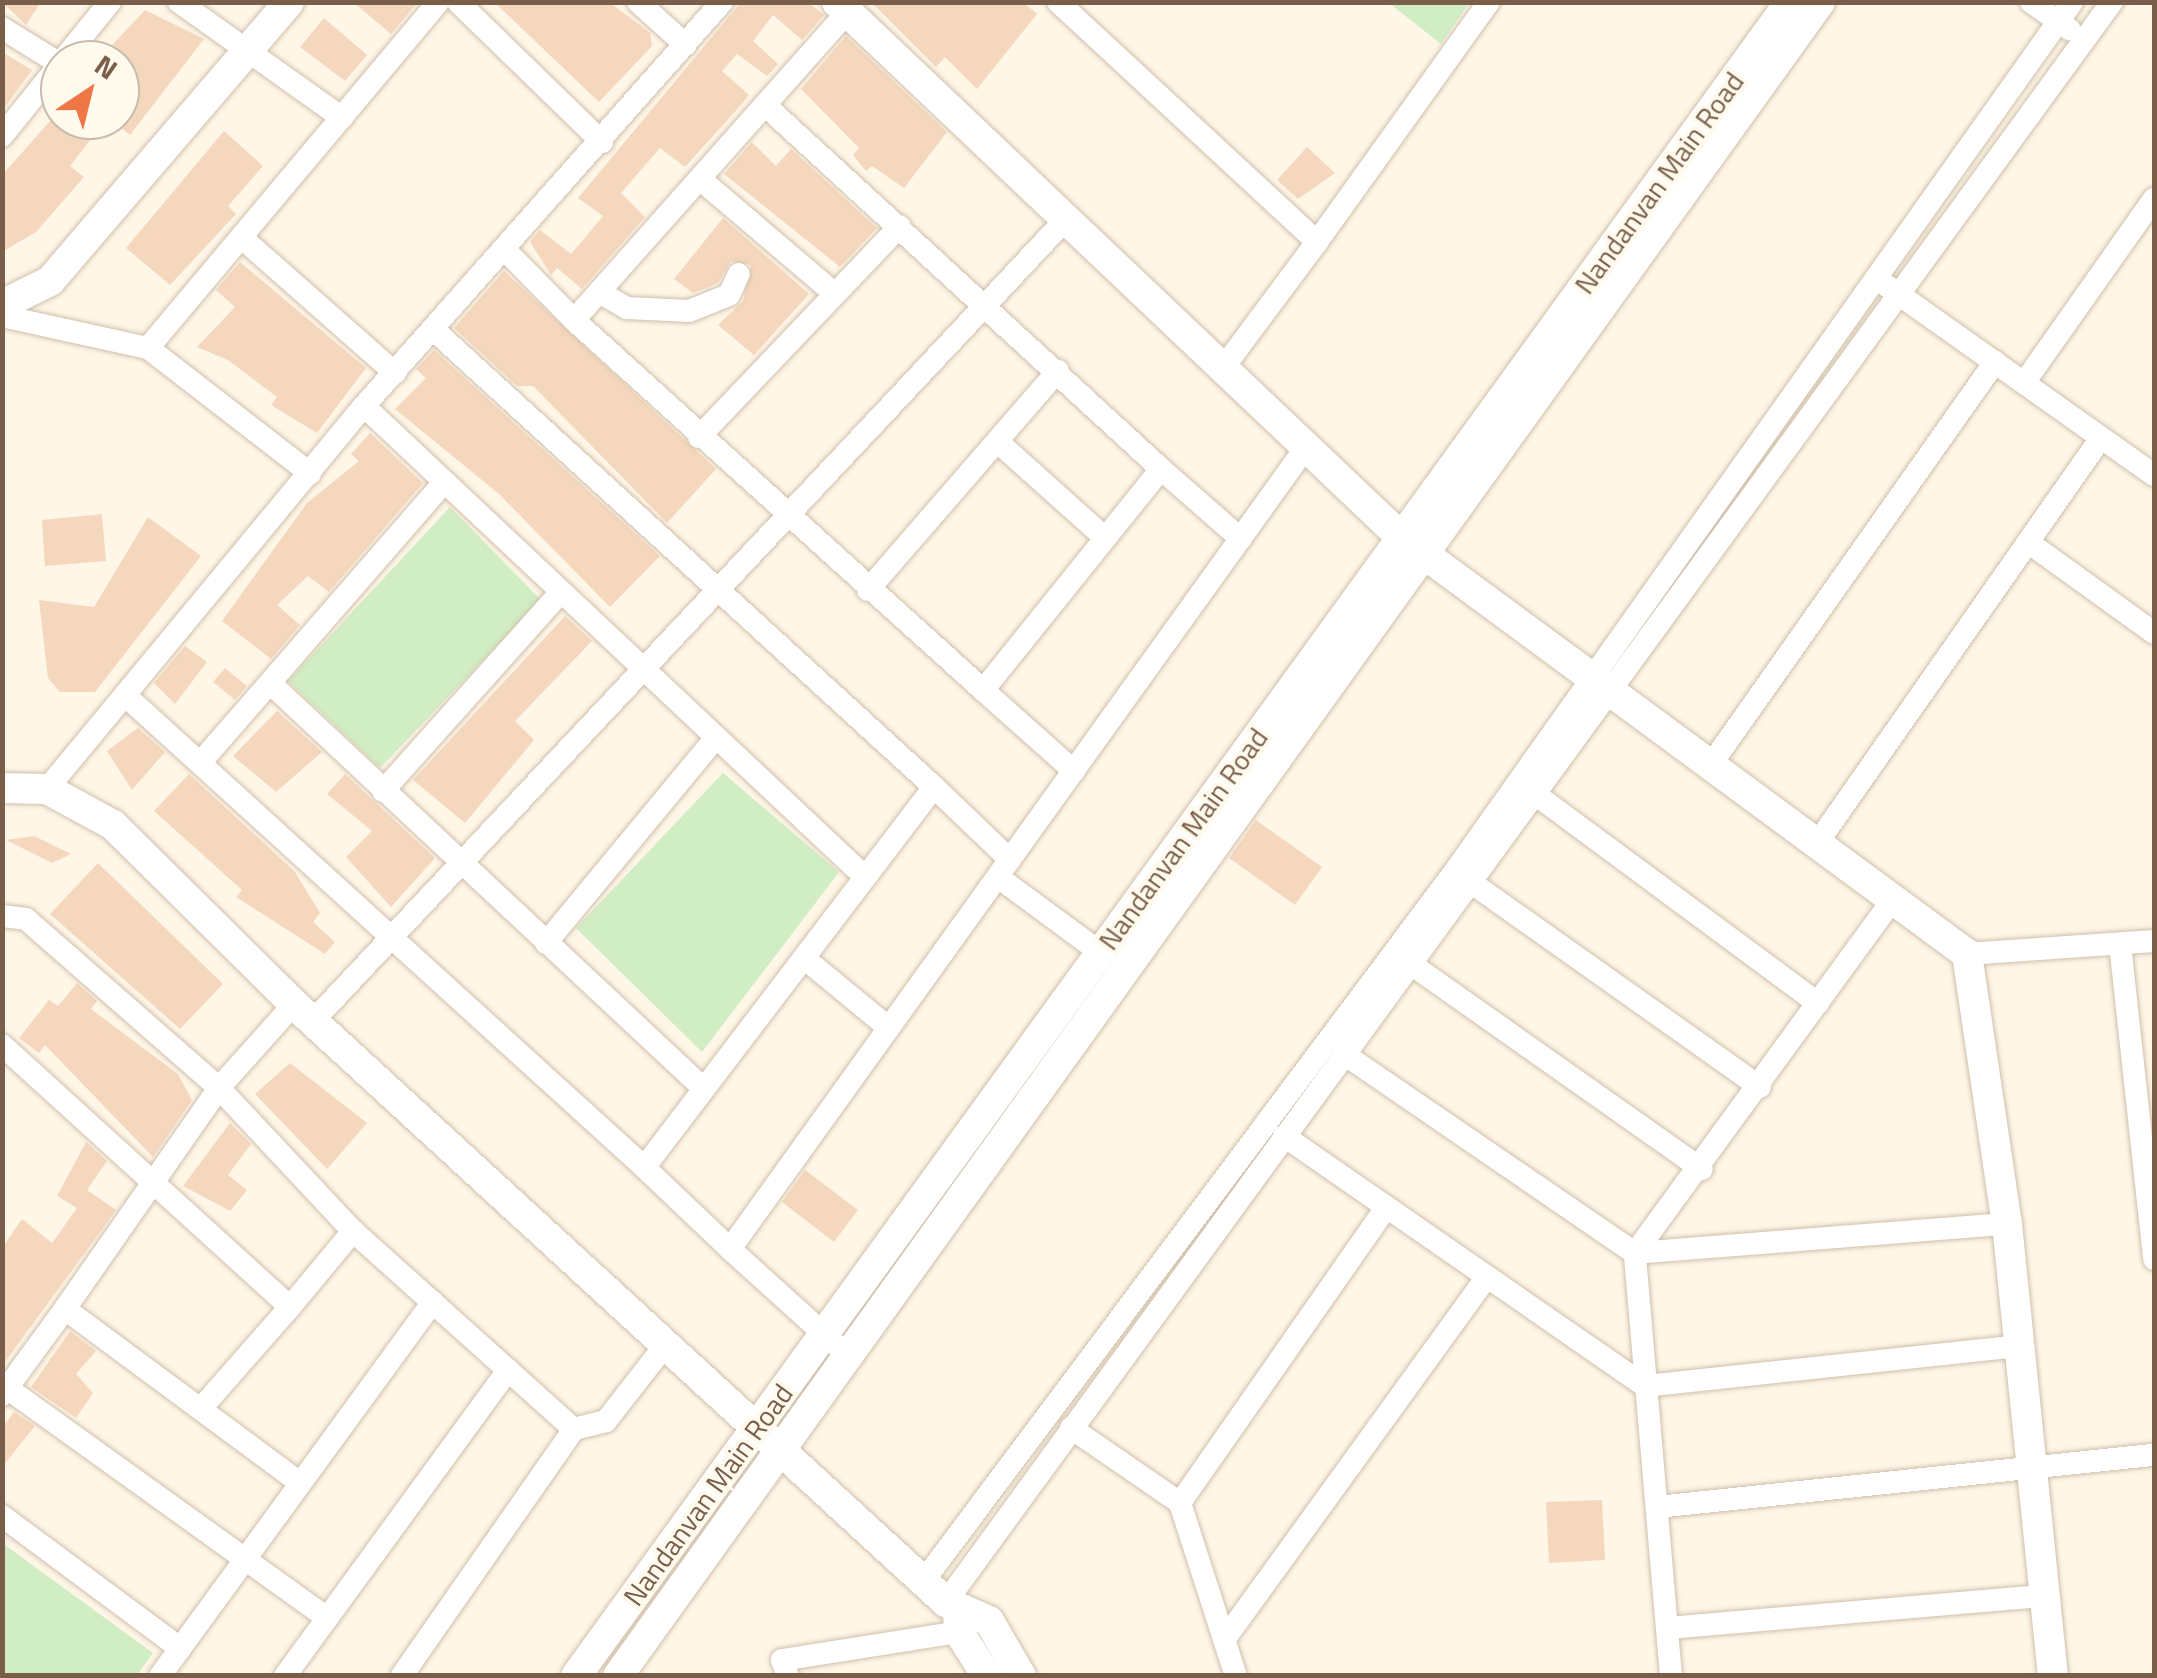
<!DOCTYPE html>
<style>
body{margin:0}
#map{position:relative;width:2157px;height:1678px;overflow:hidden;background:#fef6e7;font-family:"Titillium Web",sans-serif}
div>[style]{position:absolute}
.green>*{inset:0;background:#d1edc4}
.building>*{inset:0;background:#f5d7bd}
.roads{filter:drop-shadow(0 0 2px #d0bfab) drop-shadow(0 0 2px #d0bfab)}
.street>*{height:22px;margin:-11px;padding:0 11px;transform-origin:11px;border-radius:11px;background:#fff}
.secondary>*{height:30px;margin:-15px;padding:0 15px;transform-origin:15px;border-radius:15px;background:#fff}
span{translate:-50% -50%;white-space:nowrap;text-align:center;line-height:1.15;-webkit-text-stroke:8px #fffaee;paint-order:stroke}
.street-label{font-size:28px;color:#795e49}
.frame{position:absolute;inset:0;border:5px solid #795e49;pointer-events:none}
.north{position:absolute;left:40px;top:40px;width:100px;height:100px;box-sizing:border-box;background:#fffaee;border:2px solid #c9bcac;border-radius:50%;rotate:35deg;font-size:28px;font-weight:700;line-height:40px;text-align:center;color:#795e49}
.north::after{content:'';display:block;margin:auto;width:35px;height:45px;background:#ee7745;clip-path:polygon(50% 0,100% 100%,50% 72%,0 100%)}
</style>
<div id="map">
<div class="green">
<div style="clip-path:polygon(1389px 3px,1389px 2px,1469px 3px,1441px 44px)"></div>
<div style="clip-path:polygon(450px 507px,541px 600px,380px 768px,288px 681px)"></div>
<div style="clip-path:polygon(723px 773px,839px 872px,702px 1052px,576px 928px)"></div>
<div style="clip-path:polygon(2px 1543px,153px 1653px,137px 1675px,3px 1675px)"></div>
</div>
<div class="building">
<div style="clip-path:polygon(2px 2px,41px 2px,26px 25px)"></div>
<div style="clip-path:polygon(353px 2px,418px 2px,391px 34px)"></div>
<div style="clip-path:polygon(494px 2px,609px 2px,650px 33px,652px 46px,599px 102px)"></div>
<div style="clip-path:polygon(741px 2px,808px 2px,824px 15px,802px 40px,773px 15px,753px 41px,778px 64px,767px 76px,737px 54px,722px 71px,749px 95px,740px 106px,685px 167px,660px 148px,621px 193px,645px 217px,582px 289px,557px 268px,551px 275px,530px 242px,540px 230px,571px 254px,603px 216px,578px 198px)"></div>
<div style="clip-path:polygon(871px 2px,1023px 2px,1037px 14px,977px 89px,945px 57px,936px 67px)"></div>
<div style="clip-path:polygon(145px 10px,204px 39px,130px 135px,120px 127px,120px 60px,98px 60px)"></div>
<div style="clip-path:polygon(324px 18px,367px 55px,345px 81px,300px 47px)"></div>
<div style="clip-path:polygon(846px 36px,947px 132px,904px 188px,872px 166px,866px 171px,853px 155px,859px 148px,801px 89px)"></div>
<div style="clip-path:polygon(2px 52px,32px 70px,2px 111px)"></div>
<div style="clip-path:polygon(51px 120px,106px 120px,70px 166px,84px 177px,36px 232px,2px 252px,2px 175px)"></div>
<div style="clip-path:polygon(224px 131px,263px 166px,228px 206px,236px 214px,170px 285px,126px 248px)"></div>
<div style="clip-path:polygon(752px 142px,776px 166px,791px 149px,877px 228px,840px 267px,724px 174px)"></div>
<div style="clip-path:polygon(1307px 147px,1335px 173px,1298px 199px,1277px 180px)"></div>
<div style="clip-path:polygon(723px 218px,809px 294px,754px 355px,718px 325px,743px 301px,751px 265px,731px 261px,718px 283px,693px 293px,674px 279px)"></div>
<div style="clip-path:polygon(240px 262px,366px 368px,317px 433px,271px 405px,277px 397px,228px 360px,197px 347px,235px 307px,216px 290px)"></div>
<div style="clip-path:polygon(504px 271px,716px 469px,667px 523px,533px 386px,517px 386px,454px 328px)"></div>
<div style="clip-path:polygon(434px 350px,660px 556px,610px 607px,499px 494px,395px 409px,426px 378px,416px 369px)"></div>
<div style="clip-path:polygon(370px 433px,423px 483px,329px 592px,308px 576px,277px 605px,300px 625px,271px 659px,222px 621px,307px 503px,359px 461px,351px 454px)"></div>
<div style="clip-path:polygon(102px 514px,106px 561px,45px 566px,42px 520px)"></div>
<div style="clip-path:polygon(148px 517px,201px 556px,95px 692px,60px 692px,48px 678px,39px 600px,94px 607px)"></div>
<div style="clip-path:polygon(565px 616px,592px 641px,515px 721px,534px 740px,465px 823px,413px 780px)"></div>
<div style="clip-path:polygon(185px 646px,207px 662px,175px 704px,154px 683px)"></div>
<div style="clip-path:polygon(225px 668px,247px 686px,235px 700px,213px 682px)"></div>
<div style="clip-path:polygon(277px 711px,322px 752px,276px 792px,233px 756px)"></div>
<div style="clip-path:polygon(138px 728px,165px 752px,132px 790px,107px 751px)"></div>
<div style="clip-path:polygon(189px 774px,295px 872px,320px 913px,313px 922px,335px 942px,325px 954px,236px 897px,242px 890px,154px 811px)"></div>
<div style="clip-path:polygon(345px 774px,435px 858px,391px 907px,346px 857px,372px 831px,327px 794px)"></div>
<div style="clip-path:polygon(1256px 820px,1322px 867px,1295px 905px,1229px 858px)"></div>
<div style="clip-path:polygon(34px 836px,71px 854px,52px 863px,6px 840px)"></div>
<div style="clip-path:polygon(98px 863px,223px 984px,180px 1029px,50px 914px)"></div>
<div style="clip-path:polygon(77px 983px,97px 1001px,91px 1009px,178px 1074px,192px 1100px,153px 1157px,45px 1045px,39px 1053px,19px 1038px,49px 1000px,58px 1006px)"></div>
<div style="clip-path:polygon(290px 1063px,367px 1123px,327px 1169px,255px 1094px)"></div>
<div style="clip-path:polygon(230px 1123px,251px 1144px,228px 1175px,247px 1190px,230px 1211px,183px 1186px)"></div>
<div style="clip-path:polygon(86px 1142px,107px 1161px,87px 1190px,116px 1210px,2px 1366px,2px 1248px,22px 1219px,52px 1243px,77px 1208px,57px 1196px)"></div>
<div style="clip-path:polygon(805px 1170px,858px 1210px,834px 1242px,782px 1202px)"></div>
<div style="clip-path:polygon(70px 1331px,96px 1351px,76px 1374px,93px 1393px,76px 1418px,31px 1387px)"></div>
<div style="clip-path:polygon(14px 1412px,35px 1426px,2px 1467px,2px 1428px)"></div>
<div style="clip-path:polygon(1602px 1500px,1605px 1560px,1549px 1563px,1546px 1502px)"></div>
</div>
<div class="roads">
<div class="street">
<div style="left:179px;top:2px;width:200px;rotate:35.4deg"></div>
<div style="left:458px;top:2px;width:201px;rotate:44.2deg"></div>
<div style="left:638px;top:2px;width:64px;rotate:41.9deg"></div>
<div style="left:1058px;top:2px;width:353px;rotate:42.8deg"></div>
<div style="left:1317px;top:242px;width:161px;rotate:126.7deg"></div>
<div style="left:2031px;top:2px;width:47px;rotate:35.4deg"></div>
<div style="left:2px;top:28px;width:68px;rotate:31.8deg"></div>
<div style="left:63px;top:60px;width:75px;rotate:-51deg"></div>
<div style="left:766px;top:106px;width:536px;rotate:42.58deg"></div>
<div style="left:1161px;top:469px;width:284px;rotate:128.8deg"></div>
<div style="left:983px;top:690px;width:552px;rotate:-137.87deg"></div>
<div style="left:574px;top:320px;width:412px;rotate:-48.4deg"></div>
<div style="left:2px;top:136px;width:92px;rotate:-51.1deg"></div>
<div style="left:700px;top:179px;width:176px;rotate:40.4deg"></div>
<div style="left:242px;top:238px;width:204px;rotate:41.4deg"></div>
<div style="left:1317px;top:242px;width:295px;rotate:-54.4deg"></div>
<div style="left:506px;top:251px;width:97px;rotate:45.4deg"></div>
<div style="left:1887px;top:286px;width:327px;rotate:35.3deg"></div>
<div style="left:599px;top:292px;width:32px;rotate:30deg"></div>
<div style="left:627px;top:308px;width:62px;rotate:2.8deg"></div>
<div style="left:689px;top:311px;width:43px;rotate:-21.8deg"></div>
<div style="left:729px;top:295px;width:23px;rotate:-65deg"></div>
<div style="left:2px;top:316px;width:149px;rotate:12.4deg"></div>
<div style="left:148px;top:348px;width:205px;rotate:37.7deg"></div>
<div style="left:435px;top:331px;width:676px;rotate:42.42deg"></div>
<div style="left:934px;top:787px;width:478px;rotate:127.3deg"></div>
<div style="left:644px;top:1167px;width:119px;rotate:43.6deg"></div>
<div style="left:730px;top:1249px;width:987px;rotate:-54.31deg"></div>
<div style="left:148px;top:348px;width:451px;rotate:-50deg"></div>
<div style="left:2024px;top:383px;width:225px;rotate:-54.8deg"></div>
<div style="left:364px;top:406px;width:688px;rotate:43.23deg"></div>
<div style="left:699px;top:437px;width:291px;rotate:-46.4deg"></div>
<div style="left:998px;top:442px;width:144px;rotate:41.9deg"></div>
<div style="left:1161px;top:469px;width:106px;rotate:41.2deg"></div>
<div style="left:2028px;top:542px;width:155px;rotate:35.8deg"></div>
<div style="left:868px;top:590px;width:290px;rotate:-49.1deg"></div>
<div style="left:270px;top:683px;width:594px;rotate:43.09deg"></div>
<div style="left:983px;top:690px;width:122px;rotate:41.7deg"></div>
<div style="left:127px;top:697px;width:699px;rotate:42.27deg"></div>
<div style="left:200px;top:763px;width:372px;rotate:-49deg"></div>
<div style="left:1712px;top:763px;width:491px;rotate:-54.8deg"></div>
<div style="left:934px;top:787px;width:105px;rotate:43.8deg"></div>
<div style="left:1527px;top:788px;width:362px;rotate:36.5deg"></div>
<div style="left:47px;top:789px;width:497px;rotate:-50.4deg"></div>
<div style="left:364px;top:406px;width:540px;rotate:-48.45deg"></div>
<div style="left:383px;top:791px;width:267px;rotate:-48.2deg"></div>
<div style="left:1818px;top:842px;width:493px;rotate:-55deg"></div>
<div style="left:1462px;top:876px;width:365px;rotate:35.3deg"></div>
<div style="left:998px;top:877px;width:128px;rotate:36.4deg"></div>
<div style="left:2px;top:916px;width:24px;rotate:7deg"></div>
<div style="left:26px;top:919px;width:257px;rotate:41.2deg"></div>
<div style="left:219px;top:1088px;width:196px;rotate:46.9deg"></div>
<div style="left:353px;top:1231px;width:297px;rotate:41.9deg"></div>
<div style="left:574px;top:1429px;width:301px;rotate:124.9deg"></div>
<div style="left:546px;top:943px;width:265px;rotate:-50.4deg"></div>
<div style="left:2120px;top:944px;width:317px;rotate:83.8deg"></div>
<div style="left:1967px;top:954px;width:187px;rotate:-4deg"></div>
<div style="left:1401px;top:957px;width:368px;rotate:35.2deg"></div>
<div style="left:804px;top:958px;width:110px;rotate:39.5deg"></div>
<div style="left:294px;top:1004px;width:113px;rotate:131.8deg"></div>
<div style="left:219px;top:1088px;width:269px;rotate:124.9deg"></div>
<div style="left:65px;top:1309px;width:292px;rotate:36.5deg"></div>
<div style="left:313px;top:1021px;width:1103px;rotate:-46.8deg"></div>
<div style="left:2px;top:1045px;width:389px;rotate:42.3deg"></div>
<div style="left:290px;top:1307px;width:132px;rotate:131.3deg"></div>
<div style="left:1344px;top:1054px;width:353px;rotate:34.4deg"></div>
<div style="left:1635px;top:1253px;width:441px;rotate:-53.9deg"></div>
<div style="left:1284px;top:1136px;width:439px;rotate:34.7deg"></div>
<div style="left:1645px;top:1386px;width:376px;rotate:-6.1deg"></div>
<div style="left:730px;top:1249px;width:142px;rotate:42.1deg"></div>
<div style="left:290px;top:1307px;width:99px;rotate:-50.3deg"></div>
<div style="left:7px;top:1388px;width:394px;rotate:35.7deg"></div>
<div style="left:2px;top:1395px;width:107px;rotate:-53.8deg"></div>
<div style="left:1071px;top:1428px;width:132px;rotate:34.5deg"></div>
<div style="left:1180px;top:1503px;width:358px;rotate:-55.1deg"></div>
<div style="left:574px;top:1429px;width:33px;rotate:-14deg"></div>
<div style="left:606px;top:1421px;width:98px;rotate:-52.1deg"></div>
<div style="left:1180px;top:1503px;width:182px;rotate:72.1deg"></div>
<div style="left:1657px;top:1507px;width:500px;rotate:-6deg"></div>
<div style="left:2px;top:1516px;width:222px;rotate:36.6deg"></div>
<div style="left:925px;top:1579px;width:884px;rotate:-53.18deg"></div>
<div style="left:1455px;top:871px;width:1066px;rotate:-54.62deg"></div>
<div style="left:946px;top:1602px;width:1980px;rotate:-53.92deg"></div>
<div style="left:1668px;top:1628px;width:378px;rotate:-4.9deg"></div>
<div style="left:1224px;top:1640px;width:447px;rotate:-54.1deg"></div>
<div style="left:160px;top:1676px;width:463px;rotate:-53.9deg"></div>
<div style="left:285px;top:1676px;width:379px;rotate:-53.9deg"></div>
<div style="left:788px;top:1676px;width:17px;rotate:-111deg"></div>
<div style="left:782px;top:1660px;width:179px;rotate:-9deg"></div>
<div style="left:1671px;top:1676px;width:425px;rotate:-94.9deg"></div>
<div style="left:1635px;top:1253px;width:373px;rotate:-4.5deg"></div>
</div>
<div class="secondary">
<div style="left:837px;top:2px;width:777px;rotate:43.49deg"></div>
<div style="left:1401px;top:537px;width:703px;rotate:36.38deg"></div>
<div style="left:1967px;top:954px;width:273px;rotate:81.6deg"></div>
<div style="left:2007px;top:1224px;width:454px;rotate:84.2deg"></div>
<div style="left:2px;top:305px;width:54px;rotate:-26.6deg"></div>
<div style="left:50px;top:281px;width:367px;rotate:-49.4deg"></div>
<div style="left:2px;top:788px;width:45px;rotate:1.3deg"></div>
<div style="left:47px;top:789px;width:75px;rotate:28.6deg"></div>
<div style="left:113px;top:825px;width:255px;rotate:44.7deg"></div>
<div style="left:294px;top:1004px;width:885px;rotate:42.53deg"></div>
<div style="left:946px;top:1602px;width:47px;rotate:23.8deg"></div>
<div style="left:989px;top:1621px;width:64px;rotate:59.8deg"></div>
<div style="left:958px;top:1612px;width:20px;rotate:87deg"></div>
<div style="left:959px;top:1632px;width:52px;rotate:57.5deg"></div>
<div style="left:576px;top:1676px;width:2068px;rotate:-54.05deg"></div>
<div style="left:618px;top:1676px;width:2061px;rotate:-54.32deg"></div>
</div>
</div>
<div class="street-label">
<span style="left:1659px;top:183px;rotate:-54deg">Nandanvan Main Road</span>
<span style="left:1183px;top:839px;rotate:-54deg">Nandanvan Main Road</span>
<span style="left:708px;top:1495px;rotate:-54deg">Nandanvan Main Road</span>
</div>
<div class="frame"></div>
<div class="north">N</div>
</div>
